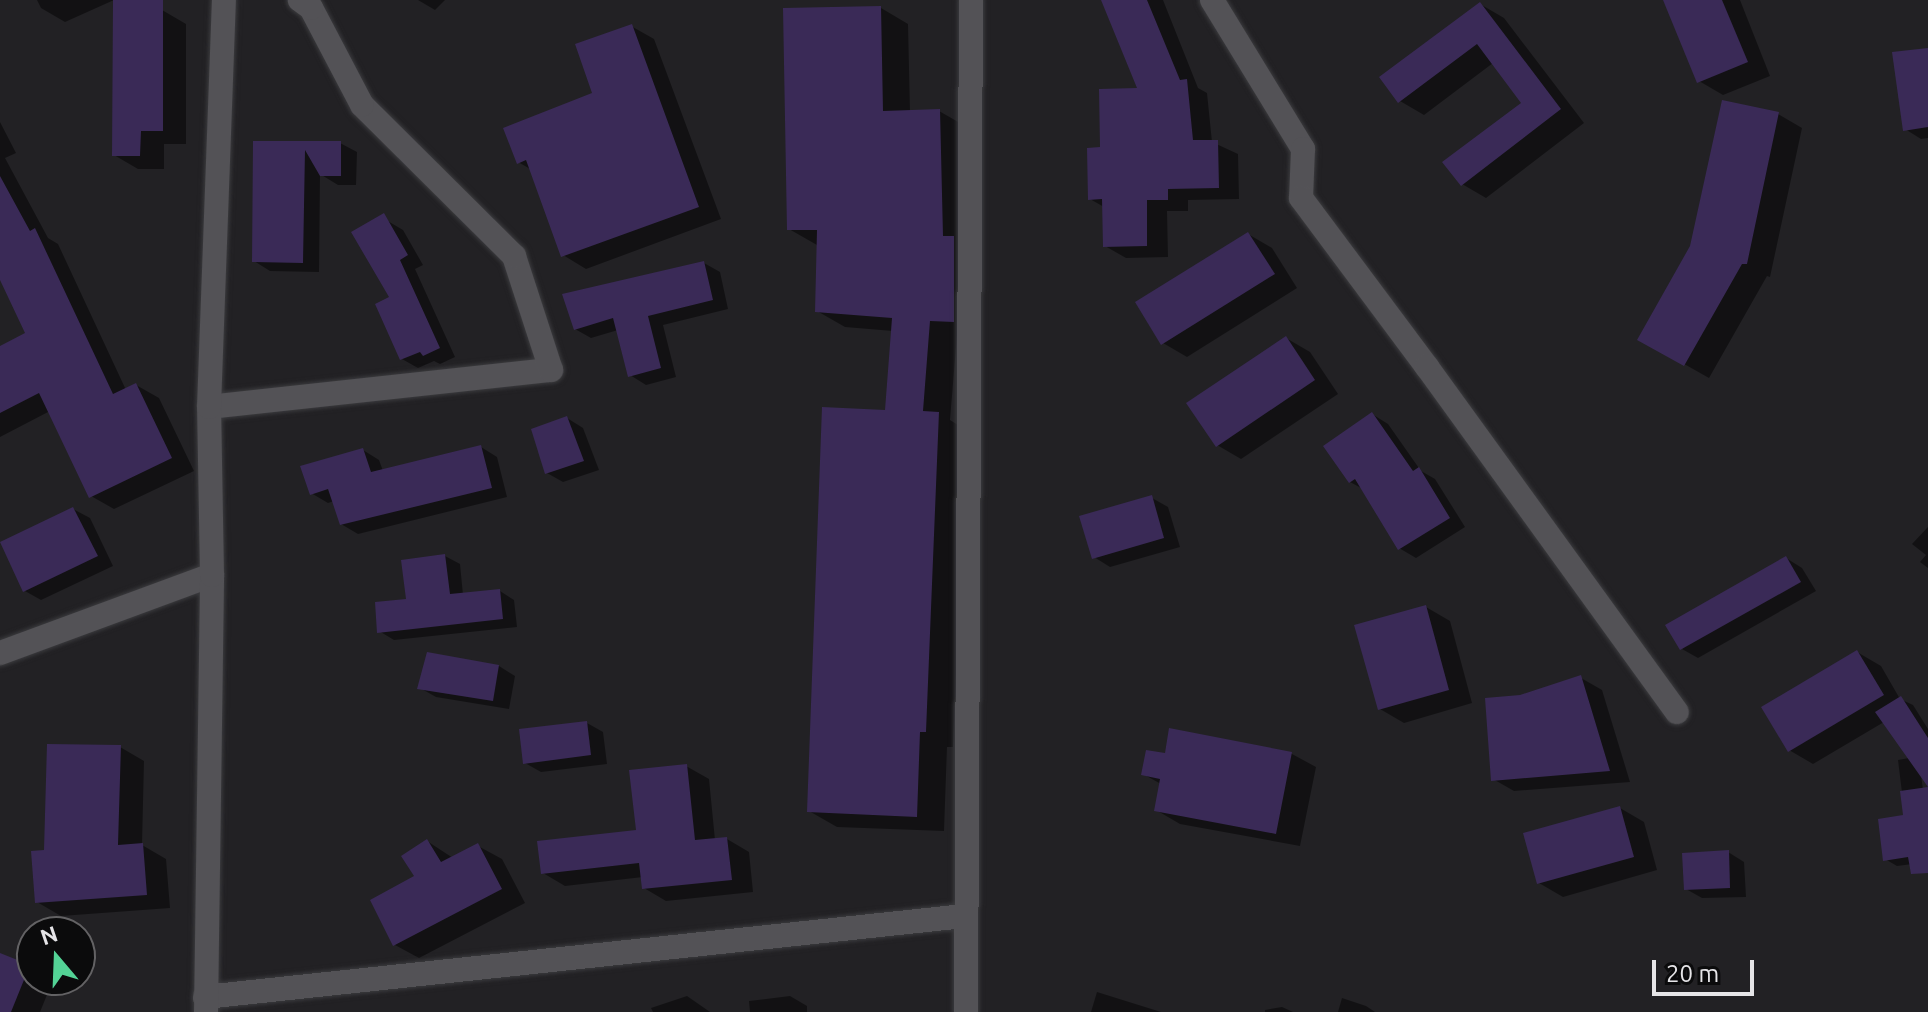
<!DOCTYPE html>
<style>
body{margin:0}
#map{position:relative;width:1928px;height:1012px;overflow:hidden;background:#222124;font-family:Ubuntu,sans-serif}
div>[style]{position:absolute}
.shadow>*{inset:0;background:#0007}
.building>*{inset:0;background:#3a2a57}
.roads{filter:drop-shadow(0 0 2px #3b3b3e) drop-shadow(0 0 2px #3b3b3e)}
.street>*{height:24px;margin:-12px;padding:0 12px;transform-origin:12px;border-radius:12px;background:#535256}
span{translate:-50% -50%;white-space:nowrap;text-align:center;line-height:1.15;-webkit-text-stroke:8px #0b0b0c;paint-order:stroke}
.north{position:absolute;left:16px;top:916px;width:80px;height:80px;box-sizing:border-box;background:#0b0b0c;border:2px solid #636264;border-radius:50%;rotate:341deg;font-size:22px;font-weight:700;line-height:32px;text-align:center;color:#e6e5e8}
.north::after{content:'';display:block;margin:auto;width:28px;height:36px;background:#53d396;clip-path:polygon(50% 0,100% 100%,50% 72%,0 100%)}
.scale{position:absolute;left:1652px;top:960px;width:102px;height:36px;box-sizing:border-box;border:4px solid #e6e5e8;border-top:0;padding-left:10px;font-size:24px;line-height:28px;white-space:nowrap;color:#e6e5e8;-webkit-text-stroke:6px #0b0b0c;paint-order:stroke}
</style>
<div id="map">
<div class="shadow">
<div style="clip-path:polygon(37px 0,114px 0,65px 22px,41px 8px)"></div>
<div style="clip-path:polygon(418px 0,445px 0,435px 10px)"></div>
<div style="clip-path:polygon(1103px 0,1163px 0,1198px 88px,1207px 93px,1212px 142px,1238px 154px,1239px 199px,1188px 200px,1188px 211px,1167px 211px,1168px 257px,1126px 258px,1105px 246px,1104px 207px,1090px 199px,1102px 149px,1140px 90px)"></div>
<div style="clip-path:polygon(1666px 0,1740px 0,1770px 76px,1723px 95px,1699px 81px)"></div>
<div style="clip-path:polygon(1480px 4px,1504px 18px,1584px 123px,1486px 198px,1462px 184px,1524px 104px,1493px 63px,1424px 115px,1400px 101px)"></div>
<div style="clip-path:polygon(881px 8px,908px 24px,910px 112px,939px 111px,967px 127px,981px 254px,981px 337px,957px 335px,950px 420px,966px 430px,953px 747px,947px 747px,944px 831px,837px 827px,809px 811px,886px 412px,893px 331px,845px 327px,817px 311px,817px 245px,789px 229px)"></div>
<div style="clip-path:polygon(162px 10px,186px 24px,186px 144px,164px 144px,164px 169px,138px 169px,114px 155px)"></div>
<div style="clip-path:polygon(631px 26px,654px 39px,721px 219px,586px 269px,563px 255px,532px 170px,518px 162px,595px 94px)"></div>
<div style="clip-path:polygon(1928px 50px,1928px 138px,1921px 139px,1905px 129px)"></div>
<div style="clip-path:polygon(1778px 114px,1802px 128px,1770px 277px,1767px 276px,1709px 378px,1640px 339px)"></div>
<div style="clip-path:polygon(0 122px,16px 153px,5px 158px,48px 238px,58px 244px,126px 390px,136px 385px,159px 398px,194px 471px,114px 509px,91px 496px,50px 411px,0 437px,0 348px,27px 334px,0 275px)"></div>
<div style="clip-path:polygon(255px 143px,340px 143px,357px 152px,356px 185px,338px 185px,320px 174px,319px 272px,270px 271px,254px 261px)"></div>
<div style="clip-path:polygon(386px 220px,403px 230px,423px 265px,415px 269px,455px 357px,440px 364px,434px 361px,418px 368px,402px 359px,392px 298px)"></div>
<div style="clip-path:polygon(1248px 234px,1272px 248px,1297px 288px,1187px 357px,1163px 343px)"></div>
<div style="clip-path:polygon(704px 263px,720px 272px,728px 309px,663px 325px,676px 377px,646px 385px,630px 375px,618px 330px,591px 338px,575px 329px)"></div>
<div style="clip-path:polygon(1286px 338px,1310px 352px,1338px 394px,1241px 459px,1217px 445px)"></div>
<div style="clip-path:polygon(1372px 414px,1388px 424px,1421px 471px,1435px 479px,1465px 527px,1416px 558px,1399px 548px,1363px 489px,1350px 482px)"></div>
<div style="clip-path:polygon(567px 418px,583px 428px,599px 470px,563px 482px,547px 473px)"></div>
<div style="clip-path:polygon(481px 447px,497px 457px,507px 497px,358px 534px,341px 524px,334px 501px,328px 503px,311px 493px,363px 450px,379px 460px,383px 471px)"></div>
<div style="clip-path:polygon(1152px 498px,1168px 507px,1180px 547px,1110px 567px,1094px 557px)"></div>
<div style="clip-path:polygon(73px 509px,90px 518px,113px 566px,41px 600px,25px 591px)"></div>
<div style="clip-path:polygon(1928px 527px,1928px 568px,1920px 562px,1926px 555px,1912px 544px)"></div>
<div style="clip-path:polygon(445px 556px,460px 564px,463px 595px,500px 591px,514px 600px,517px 627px,394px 640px,379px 631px)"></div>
<div style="clip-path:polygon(1786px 558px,1802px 568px,1816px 591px,1698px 658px,1682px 649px)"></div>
<div style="clip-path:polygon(1426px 607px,1450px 621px,1472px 703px,1404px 723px,1380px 709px)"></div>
<div style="clip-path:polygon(1857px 652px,1881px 666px,1900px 699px,1913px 705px,1928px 729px,1928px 784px,1921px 775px,1923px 790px,1928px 789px,1928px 862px,1897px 866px,1885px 859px,1905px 817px,1898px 760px,1909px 758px,1884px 722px,1813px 764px,1789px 750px)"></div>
<div style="clip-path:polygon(499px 666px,515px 676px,509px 709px,436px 697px,420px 688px)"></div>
<div style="clip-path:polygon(1581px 678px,1602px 690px,1630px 782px,1514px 791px,1493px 779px)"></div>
<div style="clip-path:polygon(587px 723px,603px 732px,607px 764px,541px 772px,525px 763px)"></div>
<div style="clip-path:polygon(1171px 731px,1292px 754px,1316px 767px,1300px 846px,1180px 824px,1156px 810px,1161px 784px,1143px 774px,1166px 756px)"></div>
<div style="clip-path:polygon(120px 747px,144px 761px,142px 845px,166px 859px,170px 908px,61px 916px,37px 902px,46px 852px)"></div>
<div style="clip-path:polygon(686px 766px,709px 779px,715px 840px,727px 839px,749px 852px,753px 892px,666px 901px,644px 888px,643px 877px,565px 886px,543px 873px,638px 831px)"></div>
<div style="clip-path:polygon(1620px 808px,1644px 822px,1657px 870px,1563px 897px,1539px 883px)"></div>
<div style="clip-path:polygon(427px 841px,453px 858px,478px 846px,502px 859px,525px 903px,419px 958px,395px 945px)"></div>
<div style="clip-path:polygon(1728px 852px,1744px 862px,1746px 897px,1702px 898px,1686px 889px)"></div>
<div style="clip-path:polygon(0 955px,32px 968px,32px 980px,53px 980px,40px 1012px,0 1012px)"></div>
<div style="clip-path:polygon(1097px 992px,1161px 1012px,1091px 1012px)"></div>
<div style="clip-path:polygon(687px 996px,710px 1012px,653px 1012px,651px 1008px)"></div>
<div style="clip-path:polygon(790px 996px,807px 1006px,807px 1012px,750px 1012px,749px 1001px)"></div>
<div style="clip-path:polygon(1342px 998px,1366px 1006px,1375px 1012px,1338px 1012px)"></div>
<div style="clip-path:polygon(1282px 1007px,1293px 1012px,1265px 1012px,1265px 1010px)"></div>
</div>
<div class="building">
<div style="clip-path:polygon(113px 0,163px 0,163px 131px,141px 131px,140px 156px,112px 156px)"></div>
<div style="clip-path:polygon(1101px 0,1147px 0,1180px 80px,1187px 79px,1193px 140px,1218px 140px,1219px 188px,1168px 189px,1168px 200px,1147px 200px,1147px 246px,1103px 247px,1102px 199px,1088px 200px,1087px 148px,1100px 147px,1099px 89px,1137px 88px)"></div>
<div style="clip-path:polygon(1663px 0,1722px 0,1748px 62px,1697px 83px)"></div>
<div style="clip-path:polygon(1480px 2px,1561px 109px,1461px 186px,1442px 162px,1521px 103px,1477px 44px,1398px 103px,1379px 77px)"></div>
<div style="clip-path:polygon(881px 6px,883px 111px,940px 109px,943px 236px,954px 236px,954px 322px,930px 321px,923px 411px,939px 412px,926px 732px,920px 732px,917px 817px,807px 812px,822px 407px,885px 410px,892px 318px,815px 312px,817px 230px,787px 230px,783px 8px)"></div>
<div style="clip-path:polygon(632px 24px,699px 207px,561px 257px,526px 160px,517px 164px,503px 128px,592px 93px,575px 44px)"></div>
<div style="clip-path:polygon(1928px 48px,1928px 127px,1903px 131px,1892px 52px)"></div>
<div style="clip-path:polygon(1722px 100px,1779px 112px,1747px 264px,1742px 264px,1684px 366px,1637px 340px,1690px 246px)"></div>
<div style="clip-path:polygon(253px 141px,341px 141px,341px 176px,320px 176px,305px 150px,303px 263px,252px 262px)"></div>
<div style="clip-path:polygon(0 176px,30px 231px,35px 228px,113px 394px,136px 383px,172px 458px,89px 498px,39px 393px,0 413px,0 346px,25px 333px,0 280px)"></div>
<div style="clip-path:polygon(384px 213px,408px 255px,400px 260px,440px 348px,423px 356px,420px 352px,400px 360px,375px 304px,389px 297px,351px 232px)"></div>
<div style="clip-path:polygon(1248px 232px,1275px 274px,1161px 345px,1135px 302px)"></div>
<div style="clip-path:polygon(704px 261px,713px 300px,648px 316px,661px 368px,628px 377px,613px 318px,574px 330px,562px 294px)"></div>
<div style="clip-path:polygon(1286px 336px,1315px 380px,1216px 447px,1186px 403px)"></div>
<div style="clip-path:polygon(1372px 412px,1413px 471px,1419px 467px,1450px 518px,1398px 550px,1355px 479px,1349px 483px,1323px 446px)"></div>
<div style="clip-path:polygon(567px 416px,584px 461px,545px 474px,531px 429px)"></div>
<div style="clip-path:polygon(481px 445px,492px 488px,340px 525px,328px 489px,310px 495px,300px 466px,363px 448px,371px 472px)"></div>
<div style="clip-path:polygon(1152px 495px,1164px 538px,1092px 559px,1079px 516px)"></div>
<div style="clip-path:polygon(73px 507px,98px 556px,23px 592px,0 542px)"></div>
<div style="clip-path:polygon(445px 554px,450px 594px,500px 589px,503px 619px,377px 633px,375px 602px,406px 599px,401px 560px)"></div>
<div style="clip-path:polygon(1786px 556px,1801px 582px,1680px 650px,1665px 625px)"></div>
<div style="clip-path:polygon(1426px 605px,1449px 690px,1378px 710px,1354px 625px)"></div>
<div style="clip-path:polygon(1857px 650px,1884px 695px,1788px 752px,1761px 707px)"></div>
<div style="clip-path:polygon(427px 652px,499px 665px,493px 701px,417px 689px)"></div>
<div style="clip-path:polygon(1581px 675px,1610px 771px,1491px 781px,1485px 698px,1520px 695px)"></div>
<div style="clip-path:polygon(1901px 696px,1928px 738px,1928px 873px,1911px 874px,1908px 857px,1883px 861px,1878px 819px,1903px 815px,1900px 791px,1928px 787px,1875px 712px)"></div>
<div style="clip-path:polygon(587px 721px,591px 755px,523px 764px,519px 729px)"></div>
<div style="clip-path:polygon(1169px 728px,1292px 752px,1276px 834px,1154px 811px,1160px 779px,1141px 775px,1146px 750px,1165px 753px)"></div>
<div style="clip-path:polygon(47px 744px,121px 745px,118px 845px,143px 843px,147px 895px,35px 903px,31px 851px,44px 850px)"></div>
<div style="clip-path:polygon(687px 764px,695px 840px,727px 837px,732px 880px,642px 889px,639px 863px,541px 874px,537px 841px,636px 830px,629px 770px)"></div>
<div style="clip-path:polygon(1620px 806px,1634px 857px,1537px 884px,1523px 833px)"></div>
<div style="clip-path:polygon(427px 839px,441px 862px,478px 843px,502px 889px,393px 946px,370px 900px,414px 876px,401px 856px)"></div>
<div style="clip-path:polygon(1729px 850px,1730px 888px,1684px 890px,1682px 853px)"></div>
<div style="clip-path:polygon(0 953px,30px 965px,11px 1012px,0 1012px)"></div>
</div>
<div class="roads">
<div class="street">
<div style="left:1212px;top:0;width:175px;rotate:58.6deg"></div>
<div style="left:1303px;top:149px;width:49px;rotate:92.3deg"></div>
<div style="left:1301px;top:198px;width:211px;rotate:53.3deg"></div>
<div style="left:1427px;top:367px;width:426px;rotate:54.1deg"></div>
<div style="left:209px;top:407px;width:344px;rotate:-6.2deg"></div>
<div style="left:551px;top:370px;width:120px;rotate:-108deg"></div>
<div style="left:514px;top:256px;width:214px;rotate:-135.2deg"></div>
<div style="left:362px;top:105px;width:110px;rotate:-117.7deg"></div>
<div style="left:311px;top:8px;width:14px;rotate:-144deg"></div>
<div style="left:0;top:653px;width:226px;rotate:-20.2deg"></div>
<div style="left:205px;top:997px;width:763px;rotate:-6.09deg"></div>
<div style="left:206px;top:1012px;width:437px;rotate:-89.2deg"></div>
<div style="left:212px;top:575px;width:168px;rotate:-91deg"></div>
<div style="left:209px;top:407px;width:407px;rotate:-87.9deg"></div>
<div style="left:966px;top:1012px;width:1012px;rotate:-89.72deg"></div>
</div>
</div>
<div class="north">N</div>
<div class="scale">20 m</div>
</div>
